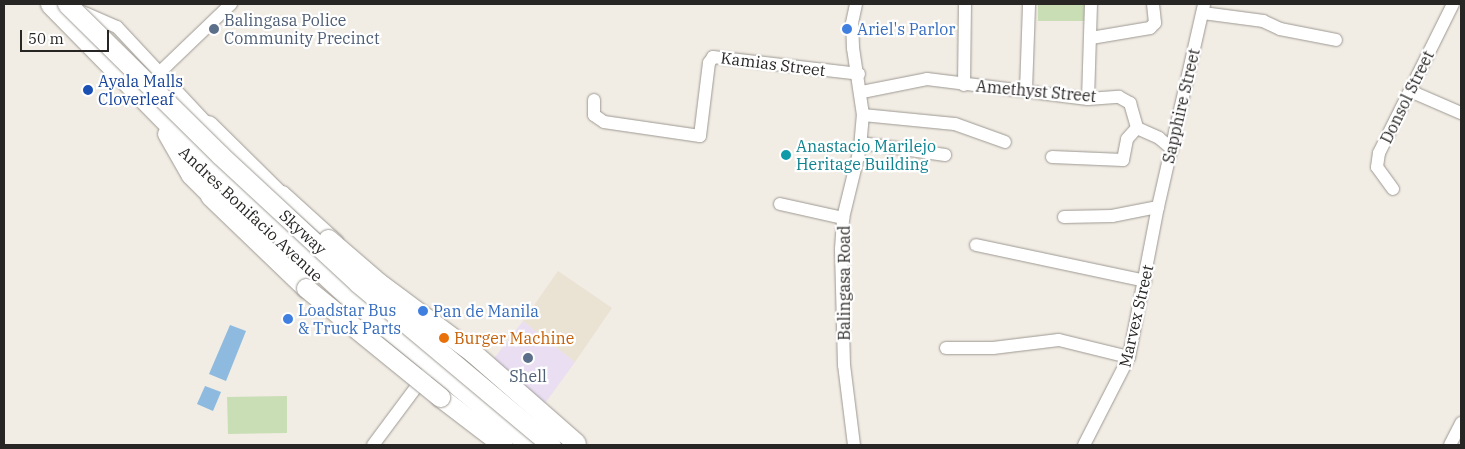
<!DOCTYPE html>
<style>
body{margin:0}
#map{position:relative;width:1465px;height:449px;overflow:hidden;background:#f1ece4;font-family:"IBM Plex Serif",serif}
div>[style]{position:absolute}
.commercial>*{inset:0;background:#e9def2}
.built>*{inset:0;background:#eae2d3}
.green>*{inset:0;background:#cadeb6}
.water>*{inset:0;background:#8dbade}
.roads{filter:drop-shadow(0 0 1px #9d9992) drop-shadow(0 0 1px #9d9992)}
.minor>*{height:12px;margin:-6px;padding:0 6px;transform-origin:6px;border-radius:6px;background:#fff}
.major>*{height:16px;margin:-8px;padding:0 8px;transform-origin:8px;border-radius:8px;background:#fff}
.highway>*{height:19px;margin:-9.5px;padding:0 9.5px;transform-origin:9.5px;border-radius:9.5px;background:#fff}
.bridges{filter:drop-shadow(0 0 1px #9d9992) drop-shadow(0 0 1px #9d9992)}
.highway-bridge>*{height:19px;margin:-9.5px;padding:0 9.5px;transform-origin:9.5px;border-radius:9.5px;background:#fff}
.dots>*{width:14px;height:14px;translate:-50% -50%;box-sizing:border-box;border:2px solid #fff;border-radius:50%}
span{translate:-50% -50%;white-space:nowrap;text-align:center;line-height:1.15;-webkit-text-stroke:4.5px #fff;paint-order:stroke}
.service-label{font-size:16px;color:#4e5e75}
.left{translate:0 -50%;text-align:left}
.shop-label{font-size:16px;color:#366cbe}
.street-label{font-size:16px;color:#282624}
.transit-label{font-size:16px;color:#164399}
.culture-label{font-size:16px;color:#0d838f}
.food-label{font-size:16px;color:#c56008}
.frame{position:absolute;inset:0;border:5px solid #282624;pointer-events:none}
.scale{position:absolute;left:20px;top:30px;width:89px;height:22px;box-sizing:border-box;border:2px solid #282624;border-top:0;padding-left:6px;font-size:15px;line-height:18px;white-space:nowrap;color:#282624;-webkit-text-stroke:4px #fff;paint-order:stroke}
</style>
<div id="map">
<div class="commercial">
<div style="clip-path:polygon(523px 321px,575px 362px,543px 406px,489px 365px)"></div>
</div>
<div class="built">
<div style="clip-path:polygon(558px 271px,612px 308px,575px 362px,523px 321px)"></div>
</div>
<div class="green">
<div style="clip-path:polygon(1038px 4px,1087px 4px,1087px 21px,1038px 21px)"></div>
<div style="clip-path:polygon(287px 396px,287px 433px,228px 434px,227px 397px)"></div>
</div>
<div class="water">
<div style="clip-path:polygon(230px 325px,246px 331px,226px 381px,209px 374px)"></div>
<div style="clip-path:polygon(205px 386px,221px 392px,213px 411px,197px 404px)"></div>
</div>
<div class="roads">
<div class="minor">
<div style="left:80px;top:11px;width:40px;rotate:23.4deg"></div>
<div style="left:117px;top:27px;width:139px;rotate:47deg"></div>
<div style="left:1203px;top:13px;width:61px;rotate:7.6deg"></div>
<div style="left:1263px;top:21px;width:19px;rotate:25deg"></div>
<div style="left:1280px;top:29px;width:57px;rotate:11.1deg"></div>
<div style="left:1091px;top:38px;width:60px;rotate:-9.6deg"></div>
<div style="left:1150px;top:28px;width:7px;rotate:-45deg"></div>
<div style="left:1155px;top:23px;width:19px;rotate:-96deg"></div>
<div style="left:159px;top:73px;width:100px;rotate:-43.8deg"></div>
<div style="left:964px;top:85px;width:81px;rotate:-89.3deg"></div>
<div style="left:1026px;top:91px;width:87px;rotate:-88deg"></div>
<div style="left:1410px;top:91px;width:56px;rotate:23.3deg"></div>
<div style="left:862px;top:92px;width:66px;rotate:-11.3deg"></div>
<div style="left:927px;top:79px;width:162px;rotate:7.1deg"></div>
<div style="left:1088px;top:99px;width:31px;rotate:-4deg"></div>
<div style="left:1119px;top:97px;width:13px;rotate:29deg"></div>
<div style="left:1130px;top:103px;width:26px;rotate:74deg"></div>
<div style="left:1137px;top:128px;width:24px;rotate:24deg"></div>
<div style="left:1159px;top:138px;width:17px;rotate:40deg"></div>
<div style="left:1088px;top:99px;width:95px;rotate:-88.2deg"></div>
<div style="left:594px;top:100px;width:15px;rotate:90deg"></div>
<div style="left:594px;top:115px;width:12px;rotate:35deg"></div>
<div style="left:604px;top:122px;width:97px;rotate:8.3deg"></div>
<div style="left:700px;top:136px;width:74px;rotate:-83deg"></div>
<div style="left:709px;top:63px;width:7px;rotate:-56deg"></div>
<div style="left:713px;top:57px;width:147px;rotate:6.6deg"></div>
<div style="left:863px;top:115px;width:92px;rotate:5.6deg"></div>
<div style="left:955px;top:124px;width:53px;rotate:19.8deg"></div>
<div style="left:861px;top:143px;width:85px;rotate:8.1deg"></div>
<div style="left:1052px;top:157px;width:71px;rotate:2.4deg"></div>
<div style="left:1123px;top:160px;width:21px;rotate:-79deg"></div>
<div style="left:1127px;top:139px;width:15px;rotate:-48deg"></div>
<div style="left:1393px;top:189px;width:27px;rotate:-126deg"></div>
<div style="left:1377px;top:167px;width:14px;rotate:-82deg"></div>
<div style="left:1379px;top:153px;width:166px;rotate:-63.6deg"></div>
<div style="left:283px;top:192px;width:73px;rotate:42.2deg"></div>
<div style="left:780px;top:204px;width:65px;rotate:12.5deg"></div>
<div style="left:1064px;top:217px;width:48px;rotate:-1.2deg"></div>
<div style="left:1112px;top:216px;width:47px;rotate:-11.1deg"></div>
<div style="left:976px;top:245px;width:173px;rotate:12deg"></div>
<div style="left:946px;top:348px;width:47px"></div>
<div style="left:993px;top:348px;width:66px;rotate:-6.9deg"></div>
<div style="left:1059px;top:340px;width:72px;rotate:13.7deg"></div>
<div style="left:373px;top:445px;width:94px;rotate:-53.3deg"></div>
<div style="left:854px;top:445px;width:81px;rotate:-97.1deg"></div>
<div style="left:844px;top:365px;width:116px;rotate:-91.5deg"></div>
<div style="left:841px;top:249px;width:31px;rotate:-86deg"></div>
<div style="left:843px;top:218px;width:72px;rotate:-76.3deg"></div>
<div style="left:860px;top:148px;width:33px;rotate:-85deg"></div>
<div style="left:863px;top:115px;width:68px;rotate:-98.5deg"></div>
<div style="left:853px;top:48px;width:25px;rotate:-92deg"></div>
<div style="left:852px;top:23px;width:19px;rotate:-78deg"></div>
<div style="left:1084px;top:445px;width:99px;rotate:-62.9deg"></div>
<div style="left:1129px;top:357px;width:153px;rotate:-79.1deg"></div>
<div style="left:1158px;top:207px;width:208px;rotate:-77.2deg"></div>
<div style="left:1450px;top:445px;width:25px;rotate:-63deg"></div>
</div>
<div class="major">
<div style="left:166px;top:134px;width:48px;rotate:60.3deg"></div>
<div style="left:190px;top:176px;width:28px;rotate:45deg"></div>
<div style="left:210px;top:196px;width:39px;rotate:23deg"></div>
</div>
<div class="highway">
<div style="left:50px;top:4px;width:226px;rotate:45.5deg"></div>
<div style="left:208px;top:165px;width:190px;rotate:43.3deg"></div>
<div style="left:346px;top:295px;width:237px;rotate:39.2deg"></div>
<div style="left:208px;top:125px;width:110px;rotate:44.6deg"></div>
<div style="left:210px;top:196px;width:133px;rotate:43.8deg"></div>
<div style="left:440px;top:397px;width:79px;rotate:37.3deg"></div>
</div>
</div>
<div class="bridges">
<div class="highway-bridge">
<div style="left:67px;top:4px;width:215px;rotate:44.6deg"></div>
<div style="left:220px;top:155px;width:188px;rotate:42.8deg"></div>
<div style="left:358px;top:283px;width:252px;rotate:40deg"></div>
<div style="left:328px;top:239px;width:67px;rotate:40.8deg"></div>
<div style="left:379px;top:283px;width:116px;rotate:36.6deg"></div>
<div style="left:472px;top:352px;width:138px;rotate:41.2deg"></div>
<div style="left:306px;top:288px;width:173px;rotate:39.1deg"></div>
</div>
</div>
<div class="dots">
<div style="left:214px;top:29px;background:#5c6f8a"></div>
<div style="left:847px;top:29px;background:#3f7fe0"></div>
<div style="left:88px;top:90px;background:#1a4fb4"></div>
<div style="left:786px;top:155px;background:#0f9aa8"></div>
<div style="left:423px;top:311px;background:#3f7fe0"></div>
<div style="left:288px;top:319px;background:#3f7fe0"></div>
<div style="left:444px;top:338px;background:#e8710a"></div>
<div style="left:528px;top:358px;background:#5c6f8a"></div>
</div>
<div class="service-label">
<span class="left" style="left:224px;top:29px">Balingasa Police<br>Community Precinct</span>
<span style="left:528px;top:376px">Shell</span>
</div>
<div class="shop-label">
<span class="left" style="left:857px;top:29px">Ariel's Parlor</span>
<span class="left" style="left:298px;top:319px">Loadstar Bus<br>&amp; Truck Parts</span>
<span class="left" style="left:433px;top:311px">Pan de Manila</span>
</div>
<div class="street-label">
<span style="left:773px;top:64px;rotate:7deg">Kamias Street</span>
<span style="left:1036px;top:91px;rotate:5deg">Amethyst Street</span>
<span style="left:1407px;top:97px;rotate:-64deg">Donsol Street</span>
<span style="left:1181px;top:106px;rotate:-77deg">Sapphire Street</span>
<span style="left:251px;top:214px;rotate:43deg">Andres Bonifacio Avenue</span>
<span style="left:303px;top:232px;rotate:43deg">Skyway</span>
<span style="left:844px;top:283px;rotate:-90deg">Balingasa Road</span>
<span style="left:1136px;top:316px;rotate:-77deg">Marvex Street</span>
</div>
<div class="transit-label">
<span class="left" style="left:98px;top:90px">Ayala Malls<br>Cloverleaf</span>
</div>
<div class="culture-label">
<span class="left" style="left:796px;top:155px">Anastacio Marilejo<br>Heritage Building</span>
</div>
<div class="food-label">
<span class="left" style="left:454px;top:338px">Burger Machine</span>
</div>
<div class="frame"></div>
<div class="scale">50 m</div>
</div>
